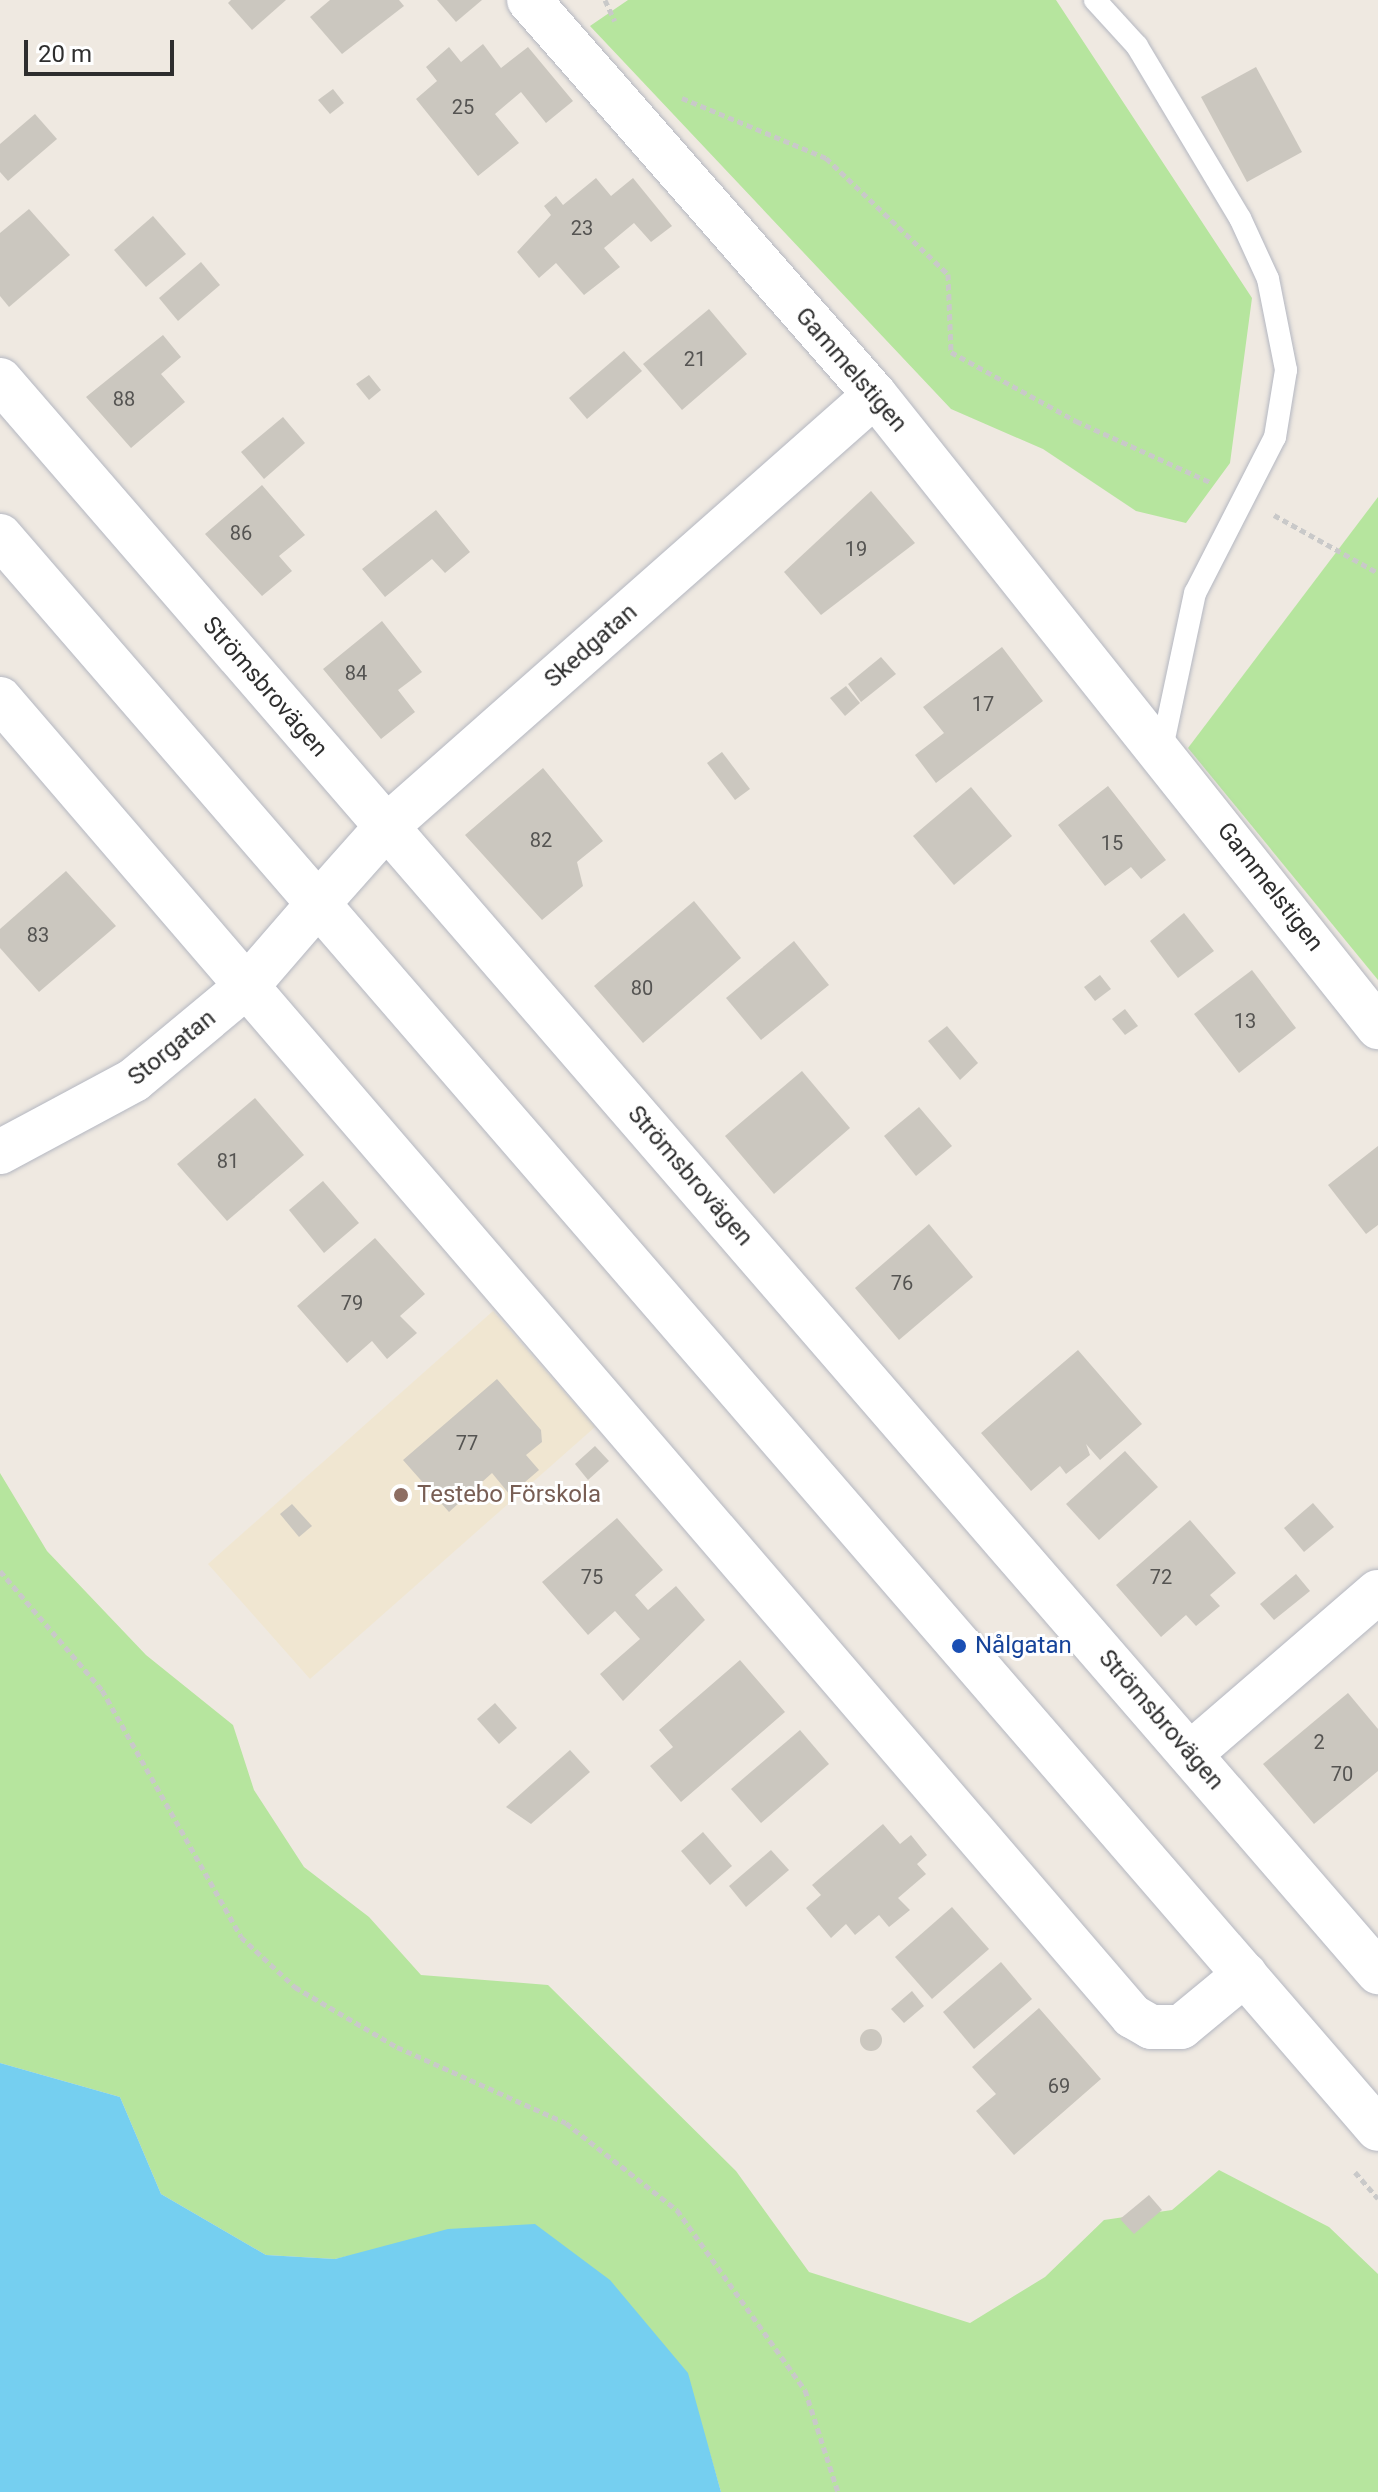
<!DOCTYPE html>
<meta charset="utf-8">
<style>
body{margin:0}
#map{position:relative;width:1378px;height:2492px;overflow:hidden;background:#efe9e1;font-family:Roboto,sans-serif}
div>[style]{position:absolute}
.education>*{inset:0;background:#f0e6d1}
.green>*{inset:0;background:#b6e59e}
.water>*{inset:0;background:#75cff0}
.building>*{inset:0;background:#cbc7bf}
.round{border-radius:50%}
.path>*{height:5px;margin-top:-2.5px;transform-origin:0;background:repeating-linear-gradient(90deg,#c9c9c9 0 6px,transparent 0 10px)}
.roads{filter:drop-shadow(0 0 2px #b4b7c1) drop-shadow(0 0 2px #b4b7c1)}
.service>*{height:22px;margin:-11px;padding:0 11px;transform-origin:11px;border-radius:11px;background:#fff}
.minor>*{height:44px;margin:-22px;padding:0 22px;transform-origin:22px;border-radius:22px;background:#fff}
.tertiary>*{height:44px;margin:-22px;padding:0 22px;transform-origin:22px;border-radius:22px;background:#fff}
.dots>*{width:22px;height:22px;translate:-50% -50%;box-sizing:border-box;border:4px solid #fff;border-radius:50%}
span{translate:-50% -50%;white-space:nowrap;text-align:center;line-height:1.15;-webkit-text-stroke:6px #fff;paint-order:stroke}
.number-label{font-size:20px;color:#555452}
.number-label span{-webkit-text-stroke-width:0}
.street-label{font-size:24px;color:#2e2e2e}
.education-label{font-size:24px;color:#785e54}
.left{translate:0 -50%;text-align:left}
.transit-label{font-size:24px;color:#164399}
.scale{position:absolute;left:24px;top:40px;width:150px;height:36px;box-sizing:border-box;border:4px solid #2e2e2e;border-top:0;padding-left:10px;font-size:24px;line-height:28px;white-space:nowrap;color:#2e2e2e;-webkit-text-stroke:6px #fff;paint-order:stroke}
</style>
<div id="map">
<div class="education">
<div style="clip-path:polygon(493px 1311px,595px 1427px,310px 1679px,208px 1564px)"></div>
</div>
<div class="green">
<div style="clip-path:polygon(628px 0,1056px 0,1252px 298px,1230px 463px,1186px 523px,1136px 511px,1043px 449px,951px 409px,590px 26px)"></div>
<div style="clip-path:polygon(1378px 497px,1378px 980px,1188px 748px)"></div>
<div style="clip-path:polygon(0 1473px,47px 1551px,146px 1655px,233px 1725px,254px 1790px,304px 1867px,369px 1917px,421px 1975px,548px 1985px,736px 2171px,809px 2272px,970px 2323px,1045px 2277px,1104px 2220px,1172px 2210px,1219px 2170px,1329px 2227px,1378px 2274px,1378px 2492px,721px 2492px,708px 2447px,392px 2246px,335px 2259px,266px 2255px,161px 2194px,120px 2097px,0 2063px)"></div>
</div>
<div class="water">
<div style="clip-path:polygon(0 2063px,120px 2097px,161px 2194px,266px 2255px,335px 2259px,448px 2229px,535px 2224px,610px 2280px,688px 2373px,721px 2492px,0 2492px)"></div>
</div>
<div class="building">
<div style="clip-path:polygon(286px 0,252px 30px,228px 3px,231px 0)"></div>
<div style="clip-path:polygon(330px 0,399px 0,404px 6px,342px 54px,310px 17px)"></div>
<div style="clip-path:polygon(437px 0,482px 0,456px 22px)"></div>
<div style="clip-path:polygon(483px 44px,501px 68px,528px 47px,573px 101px,546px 123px,521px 92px,495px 114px,519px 143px,478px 176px,416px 99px,437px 81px,426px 67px,449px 47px,461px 62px)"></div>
<div style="clip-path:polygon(1256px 67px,1302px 152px,1247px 182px,1201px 97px)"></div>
<div style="clip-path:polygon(333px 89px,344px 103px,330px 114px,318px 100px)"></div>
<div style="clip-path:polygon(35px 114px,57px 139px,8px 181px,0 172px,0 144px)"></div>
<div style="clip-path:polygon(596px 178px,611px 196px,633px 178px,672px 226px,651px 242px,634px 223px,604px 248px,620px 267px,584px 295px,556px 263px,539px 278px,517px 252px,551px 215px,544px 206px,556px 196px,563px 205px)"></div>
<div style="clip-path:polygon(29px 209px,70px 255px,9px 307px,0 296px,0 233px)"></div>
<div style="clip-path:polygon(153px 216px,186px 254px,146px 287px,114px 250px)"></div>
<div style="clip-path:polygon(201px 262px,220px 285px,178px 321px,159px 298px)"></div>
<div style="clip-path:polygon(709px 309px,747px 354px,682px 410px,643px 364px)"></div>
<div style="clip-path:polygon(163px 335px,181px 357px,161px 374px,185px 402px,131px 448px,86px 397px)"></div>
<div style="clip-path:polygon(624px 351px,642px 371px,587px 419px,569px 398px)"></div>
<div style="clip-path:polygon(369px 375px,381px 390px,369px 400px,356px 384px)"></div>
<div style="clip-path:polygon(283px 417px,305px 443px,264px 479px,241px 452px)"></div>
<div style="clip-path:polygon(262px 485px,305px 535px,279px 556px,292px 571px,262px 596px,205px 534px)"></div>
<div style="clip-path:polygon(871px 491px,915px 543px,821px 615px,784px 572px)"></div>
<div style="clip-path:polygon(436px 510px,470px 552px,445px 573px,432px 559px,385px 597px,362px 569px)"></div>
<div style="clip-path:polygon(382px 621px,422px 672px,398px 690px,415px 712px,381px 739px,323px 669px)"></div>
<div style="clip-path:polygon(1002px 647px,1043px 701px,936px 783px,915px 755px,944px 733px,923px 707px)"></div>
<div style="clip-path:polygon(881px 657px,896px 674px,861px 702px,848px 684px)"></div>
<div style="clip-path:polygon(846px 686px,860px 703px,845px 716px,830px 698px)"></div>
<div style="clip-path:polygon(722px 752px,750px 789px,735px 800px,707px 763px)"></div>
<div style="clip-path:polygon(543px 768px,603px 841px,577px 862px,583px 886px,542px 920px,465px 835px)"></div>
<div style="clip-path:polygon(1108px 786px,1166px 860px,1141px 879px,1131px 867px,1105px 886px,1058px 825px)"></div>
<div style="clip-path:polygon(971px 787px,1012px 836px,954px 885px,913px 836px)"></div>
<div style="clip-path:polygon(66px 871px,116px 926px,39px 992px,0 948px,0 929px)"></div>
<div style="clip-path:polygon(694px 901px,741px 958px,643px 1043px,594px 986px)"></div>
<div style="clip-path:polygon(1184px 913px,1214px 951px,1178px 978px,1150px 941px)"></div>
<div style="clip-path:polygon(794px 941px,829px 985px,761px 1040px,726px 998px)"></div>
<div style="clip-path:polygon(1252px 970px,1296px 1028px,1239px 1073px,1194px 1014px)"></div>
<div style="clip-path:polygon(1100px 975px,1111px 989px,1095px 1001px,1084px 987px)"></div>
<div style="clip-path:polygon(1125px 1009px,1138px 1026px,1125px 1035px,1112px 1019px)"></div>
<div style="clip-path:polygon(947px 1026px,978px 1063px,960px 1080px,928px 1041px)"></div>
<div style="clip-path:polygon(802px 1071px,850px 1128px,774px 1194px,725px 1136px)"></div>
<div style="clip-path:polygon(255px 1098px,304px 1155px,227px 1221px,177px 1164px)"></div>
<div style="clip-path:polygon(919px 1107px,952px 1146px,916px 1176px,884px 1136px)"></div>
<div style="clip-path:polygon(1378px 1146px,1378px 1225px,1366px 1234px,1328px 1185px)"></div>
<div style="clip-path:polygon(323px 1181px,359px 1223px,324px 1253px,289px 1210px)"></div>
<div style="clip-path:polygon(929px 1224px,973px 1277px,899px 1340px,855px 1288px)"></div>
<div style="clip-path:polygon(375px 1238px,425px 1294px,400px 1316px,417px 1333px,387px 1359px,372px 1341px,347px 1363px,297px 1306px)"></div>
<div style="clip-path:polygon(1078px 1350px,1142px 1424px,1100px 1460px,1086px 1444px,1090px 1455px,1066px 1474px,1060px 1466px,1031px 1491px,981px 1433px)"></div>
<div style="clip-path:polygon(497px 1379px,541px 1430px,542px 1442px,526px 1455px,539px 1470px,510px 1495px,492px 1473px,449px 1512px,403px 1460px)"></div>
<div style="clip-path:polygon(595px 1446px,609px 1461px,588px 1480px,575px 1464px)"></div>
<div style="clip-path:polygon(1125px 1451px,1158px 1487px,1099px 1540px,1066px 1504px)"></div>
<div style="clip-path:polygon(1313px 1503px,1334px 1527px,1304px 1552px,1284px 1528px)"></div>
<div style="clip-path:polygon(292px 1504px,312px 1526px,299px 1537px,280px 1514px)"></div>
<div style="clip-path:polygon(617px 1518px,663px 1570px,635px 1595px,648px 1610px,676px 1586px,705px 1620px,623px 1701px,600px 1674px,640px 1639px,615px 1611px,588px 1635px,542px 1582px)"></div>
<div style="clip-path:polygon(1190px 1520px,1236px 1573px,1210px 1595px,1220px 1606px,1196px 1626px,1186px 1615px,1161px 1637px,1116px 1585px)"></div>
<div style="clip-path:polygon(1296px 1574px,1310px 1591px,1274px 1620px,1260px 1604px)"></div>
<div style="clip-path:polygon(740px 1660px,785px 1712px,681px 1802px,650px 1766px,673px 1747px,659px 1730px)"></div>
<div style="clip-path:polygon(1348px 1693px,1378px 1729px,1378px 1771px,1314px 1824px,1263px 1764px)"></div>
<div style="clip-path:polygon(495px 1703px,517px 1728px,499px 1744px,477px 1719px)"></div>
<div style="clip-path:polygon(800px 1730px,829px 1764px,761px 1823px,731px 1789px)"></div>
<div style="clip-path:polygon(570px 1750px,590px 1772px,531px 1824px,506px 1807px)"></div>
<div style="clip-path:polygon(883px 1824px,900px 1844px,911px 1835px,927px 1855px,917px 1864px,926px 1874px,898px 1898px,910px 1910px,889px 1927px,879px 1915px,855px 1935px,846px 1924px,831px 1938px,806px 1908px,821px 1895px,812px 1885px)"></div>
<div style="clip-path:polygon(703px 1832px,732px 1866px,710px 1885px,681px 1851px)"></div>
<div style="clip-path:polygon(771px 1850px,789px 1870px,746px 1907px,729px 1886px)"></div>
<div style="clip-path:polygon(952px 1907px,989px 1949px,932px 1999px,895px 1957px)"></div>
<div style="clip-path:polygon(1001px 1962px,1032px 1999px,974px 2049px,943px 2012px)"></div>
<div style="clip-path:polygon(912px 1991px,924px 2006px,904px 2023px,891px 2009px)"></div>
<div style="clip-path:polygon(1039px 2008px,1101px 2079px,1014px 2155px,976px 2111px,996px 2094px,972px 2067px)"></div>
<div class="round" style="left:860px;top:2029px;width:22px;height:22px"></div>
<div style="clip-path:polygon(1149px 2195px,1162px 2210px,1134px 2234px,1120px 2219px)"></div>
</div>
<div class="path">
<div style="left:605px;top:0;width:23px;rotate:65deg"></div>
<div style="left:682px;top:98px;width:156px;rotate:22.6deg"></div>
<div style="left:826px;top:158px;width:168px;rotate:43.6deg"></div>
<div style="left:948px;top:274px;width:78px;rotate:87.8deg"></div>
<div style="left:951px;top:352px;width:143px;rotate:28.9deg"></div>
<div style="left:1076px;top:421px;width:149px;rotate:24.5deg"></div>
<div style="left:1274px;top:515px;width:119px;rotate:29.1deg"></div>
<div style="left:0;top:1571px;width:157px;rotate:49.4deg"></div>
<div style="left:102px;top:1690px;width:283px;rotate:60.6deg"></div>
<div style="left:241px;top:1937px;width:74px;rotate:42.8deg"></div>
<div style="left:295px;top:1987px;width:118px;rotate:30.5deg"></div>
<div style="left:397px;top:2047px;width:185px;rotate:24.2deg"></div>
<div style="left:566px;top:2123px;width:141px;rotate:38.1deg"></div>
<div style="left:677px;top:2210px;width:221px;rotate:54.6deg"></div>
<div style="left:805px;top:2390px;width:107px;rotate:72.1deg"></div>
<div style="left:1355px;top:2172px;width:35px;rotate:49deg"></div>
</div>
<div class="roads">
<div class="service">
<div style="left:1095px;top:0;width:62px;rotate:47.6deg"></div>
<div style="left:1137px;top:46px;width:200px;rotate:59.1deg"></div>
<div style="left:1240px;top:218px;width:67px;rotate:65.3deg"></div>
<div style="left:1268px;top:279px;width:93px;rotate:78.8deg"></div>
<div style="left:1286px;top:370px;width:68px;rotate:99.3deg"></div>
<div style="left:1275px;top:437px;width:175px;rotate:117.1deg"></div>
<div style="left:1195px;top:593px;width:158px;rotate:102deg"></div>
</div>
<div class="minor">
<div style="left:529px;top:0;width:525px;rotate:48.78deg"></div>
<div style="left:875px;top:395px;width:808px;rotate:51.48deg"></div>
<div style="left:0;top:380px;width:2106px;rotate:49.12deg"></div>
<div style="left:0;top:699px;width:1737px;rotate:49.32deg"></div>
<div style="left:1132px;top:2016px;width:22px;rotate:30deg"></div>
<div style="left:1151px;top:2027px;width:30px"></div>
<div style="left:1181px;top:2027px;width:83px;rotate:-39.6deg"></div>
<div style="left:316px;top:906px;width:107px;rotate:-48.4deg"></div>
<div style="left:387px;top:826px;width:651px;rotate:-41.45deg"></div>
<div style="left:1190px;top:1754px;width:248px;rotate:-40.8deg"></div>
</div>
<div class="tertiary">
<div style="left:0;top:536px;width:2106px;rotate:49.14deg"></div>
<div style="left:0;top:1152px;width:152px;rotate:-28.2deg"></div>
<div style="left:134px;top:1080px;width:147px;rotate:-39.8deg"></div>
<div style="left:247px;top:986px;width:106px;rotate:-49.2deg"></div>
</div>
</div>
<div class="dots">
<div style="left:401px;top:1495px;background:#8d6e63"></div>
<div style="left:959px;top:1646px;background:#1a4fb4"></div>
</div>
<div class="number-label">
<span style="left:463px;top:107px">25</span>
<span style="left:582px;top:228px">23</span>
<span style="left:695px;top:359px">21</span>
<span style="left:124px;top:399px">88</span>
<span style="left:241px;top:533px">86</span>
<span style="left:856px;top:549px">19</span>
<span style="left:356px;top:673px">84</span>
<span style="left:983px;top:704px">17</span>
<span style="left:541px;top:840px">82</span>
<span style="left:1112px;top:843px">15</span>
<span style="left:38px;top:935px">83</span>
<span style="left:642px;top:988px">80</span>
<span style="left:1245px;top:1021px">13</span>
<span style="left:228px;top:1161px">81</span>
<span style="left:902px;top:1283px">76</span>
<span style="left:352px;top:1303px">79</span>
<span style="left:467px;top:1443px">77</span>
<span style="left:592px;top:1577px">75</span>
<span style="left:1161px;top:1577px">72</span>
<span style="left:1319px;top:1742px">2</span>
<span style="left:1342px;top:1774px">70</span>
<span style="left:1059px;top:2086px">69</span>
</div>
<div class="street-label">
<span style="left:851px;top:370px;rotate:49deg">Gammelstigen</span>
<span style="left:591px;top:646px;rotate:-41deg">Skedgatan</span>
<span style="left:265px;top:687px;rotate:49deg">Strömsbrovägen</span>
<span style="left:1270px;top:887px;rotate:52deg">Gammelstigen</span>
<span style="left:172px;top:1048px;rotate:-39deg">Storgatan</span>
<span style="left:690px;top:1176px;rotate:49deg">Strömsbrovägen</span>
<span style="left:1161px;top:1720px;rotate:49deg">Strömsbrovägen</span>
</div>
<div class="education-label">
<span class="left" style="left:417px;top:1495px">Testebo Förskola</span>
</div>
<div class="transit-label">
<span class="left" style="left:975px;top:1646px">Nålgatan</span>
</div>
<div class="scale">20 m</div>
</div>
